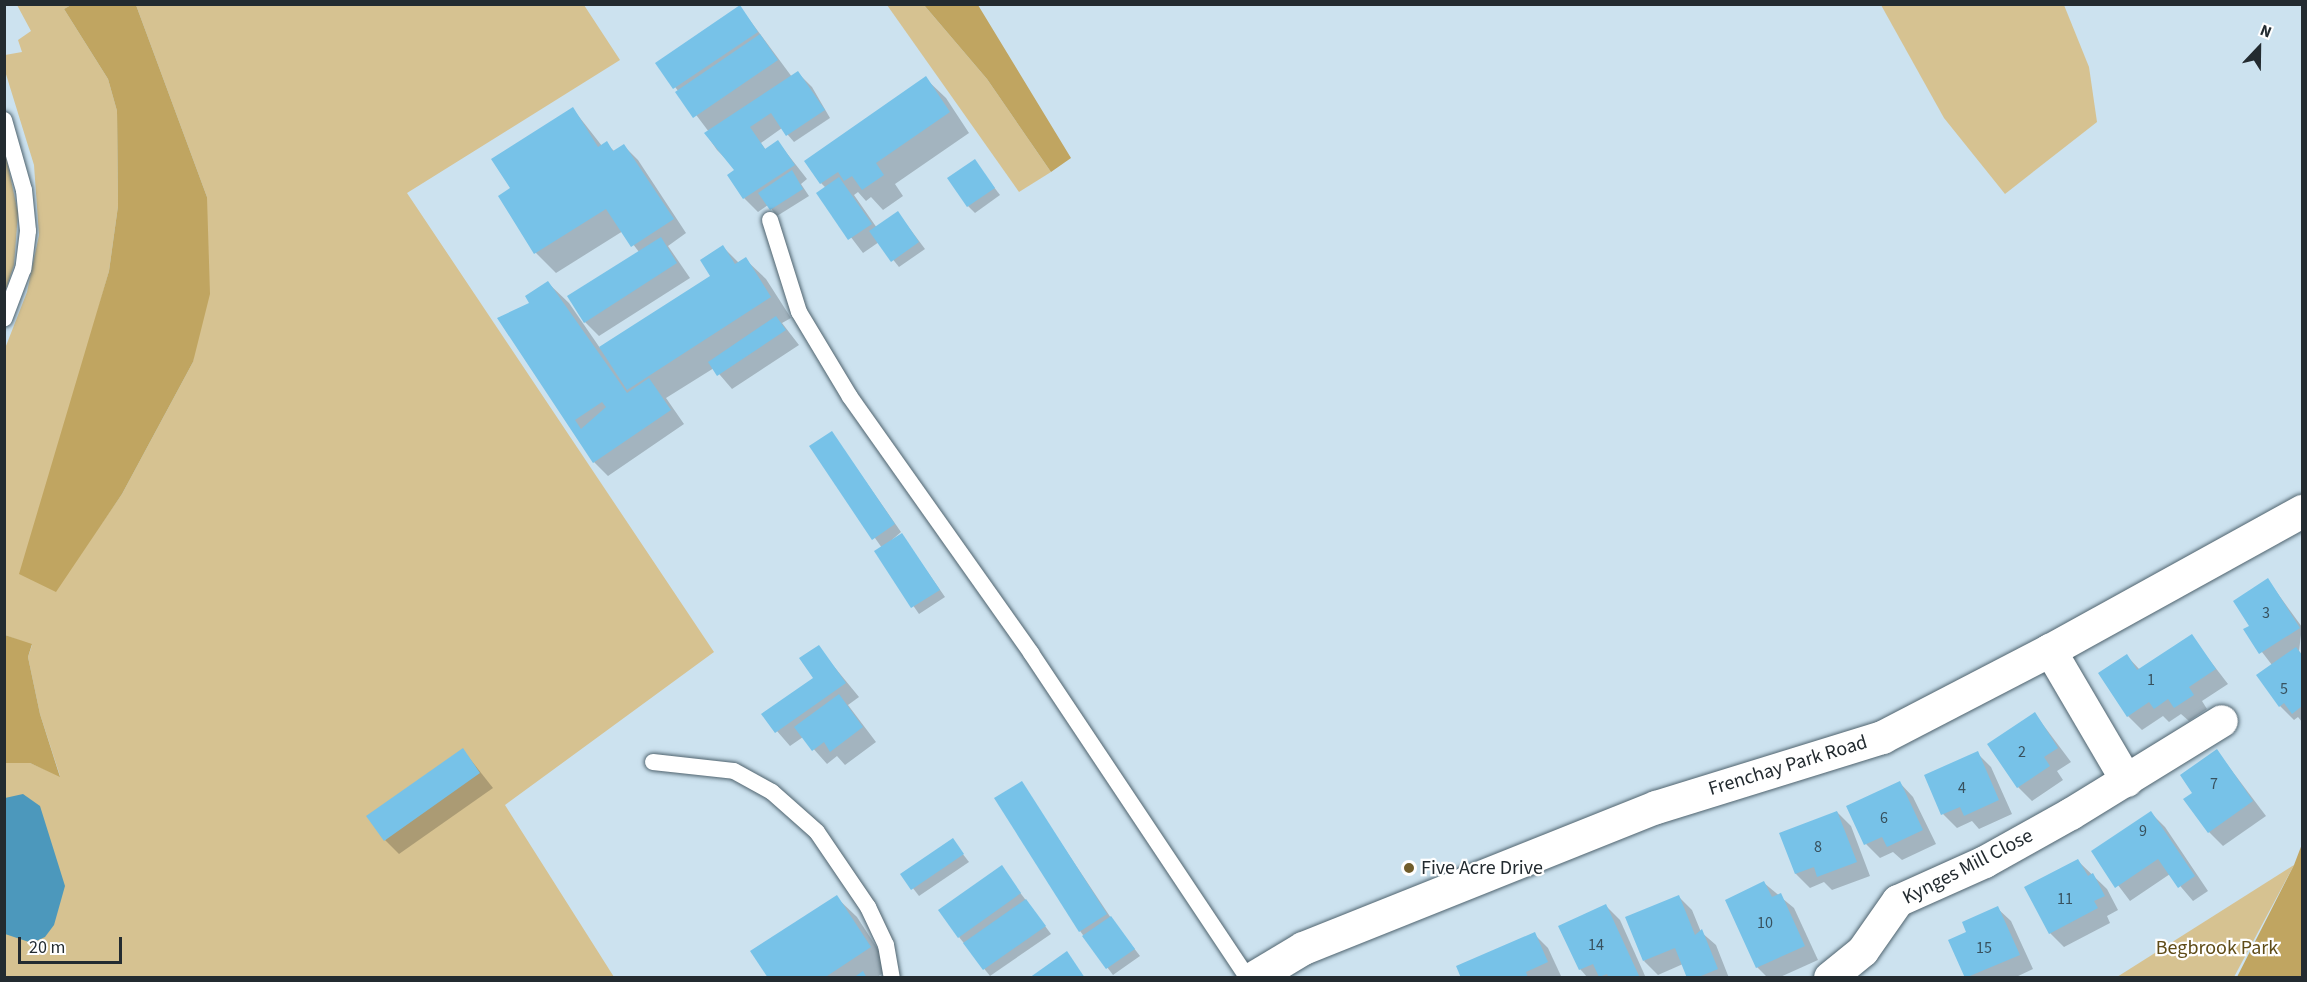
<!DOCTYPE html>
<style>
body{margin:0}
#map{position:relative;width:2307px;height:982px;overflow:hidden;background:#cce2ef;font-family:"Source Sans 3",sans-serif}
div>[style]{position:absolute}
.green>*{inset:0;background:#d6c291}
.forest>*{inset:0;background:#c0a561}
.water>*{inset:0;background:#4c98bc}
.shadow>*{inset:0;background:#0003}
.building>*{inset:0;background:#77c2e8}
.roads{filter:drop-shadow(0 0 2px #4f636e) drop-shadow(0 0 2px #4f636e)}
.lane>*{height:16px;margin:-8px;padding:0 8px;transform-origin:8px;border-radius:8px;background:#fff}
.street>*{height:32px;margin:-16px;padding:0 16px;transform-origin:16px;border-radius:16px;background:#fff}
.secondary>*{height:33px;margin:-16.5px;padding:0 16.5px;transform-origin:16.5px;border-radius:16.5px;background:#fff}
.dots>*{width:16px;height:16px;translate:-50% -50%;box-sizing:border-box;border:3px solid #fff;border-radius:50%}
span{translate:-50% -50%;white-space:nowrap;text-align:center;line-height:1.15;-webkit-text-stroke:4.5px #fff;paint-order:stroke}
.number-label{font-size:16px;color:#38515e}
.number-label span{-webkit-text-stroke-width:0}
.street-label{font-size:20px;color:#232b30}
.poi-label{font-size:20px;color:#232b30}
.left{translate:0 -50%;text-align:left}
.park-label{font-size:20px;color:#5f4c18}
.frame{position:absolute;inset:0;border:6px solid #232b30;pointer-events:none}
.north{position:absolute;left:2229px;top:18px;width:60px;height:60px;-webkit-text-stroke:4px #fff;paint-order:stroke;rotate:22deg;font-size:16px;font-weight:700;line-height:24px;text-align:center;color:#232b30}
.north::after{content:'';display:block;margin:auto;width:21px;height:27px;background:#232b30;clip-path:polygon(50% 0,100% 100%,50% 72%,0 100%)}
.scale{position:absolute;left:18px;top:937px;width:104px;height:27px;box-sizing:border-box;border:3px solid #232b30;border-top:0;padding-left:8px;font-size:18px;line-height:21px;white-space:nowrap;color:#232b30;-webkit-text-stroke:4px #fff;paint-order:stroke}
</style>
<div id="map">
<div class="green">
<div style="clip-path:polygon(17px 5px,71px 5px,64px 9px,108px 79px,117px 111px,118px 206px,109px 271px,78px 381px,55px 591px,122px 494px,193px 362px,207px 197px,136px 5px,584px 5px,620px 60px,407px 193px,714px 652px,505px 805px,614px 977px,5px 977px,5px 763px,30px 763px,60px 776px,40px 714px,28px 657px,32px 645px,5px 635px,4px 351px,27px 292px,39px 235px,34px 165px,5px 71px,5px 55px,22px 52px,18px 40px,31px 31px)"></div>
<div style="clip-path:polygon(887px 5px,924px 5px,987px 79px,1051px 172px,1019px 192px)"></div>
<div style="clip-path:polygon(1881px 5px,2064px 5px,2089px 67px,2097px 122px,2005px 194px,1944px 118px)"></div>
<div style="clip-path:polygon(4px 147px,18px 213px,14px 265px,5px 292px)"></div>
<div style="clip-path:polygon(2294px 865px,2234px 977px,2117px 977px)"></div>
</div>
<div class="forest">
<div style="clip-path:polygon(71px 5px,136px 5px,207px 197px,210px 294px,193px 362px,122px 494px,56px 592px,19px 574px,109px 271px,118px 206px,117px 111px,108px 79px,64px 9px)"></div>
<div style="clip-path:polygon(924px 5px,978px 5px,1071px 158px,1051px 172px,987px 79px)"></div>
<div style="clip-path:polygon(5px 635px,32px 644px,28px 657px,40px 714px,60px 777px,30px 763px,5px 763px)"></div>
<div style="clip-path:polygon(2302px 844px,2302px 977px,2237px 977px,2294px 865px)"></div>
</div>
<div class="water">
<div style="clip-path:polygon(23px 794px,40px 806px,65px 886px,54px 925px,45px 937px,32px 943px,5px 934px,5px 798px)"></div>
</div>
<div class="shadow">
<div style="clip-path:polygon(740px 7px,792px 77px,798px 73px,812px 87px,830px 118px,794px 142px,782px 128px,761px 143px,766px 150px,778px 142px,807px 179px,801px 184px,809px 196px,777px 216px,768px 205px,758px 212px,744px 198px,737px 170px,717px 150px,706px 134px,709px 132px,657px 63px)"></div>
<div style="clip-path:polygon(925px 78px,946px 98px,969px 133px,895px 184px,903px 196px,883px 210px,871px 197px,866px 201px,858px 192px,854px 195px,877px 228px,898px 213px,925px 249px,899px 267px,879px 242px,863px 253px,818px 194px,826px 188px,821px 183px)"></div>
<div style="clip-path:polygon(573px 109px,602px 146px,606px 143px,615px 152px,624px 146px,638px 160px,686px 233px,668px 246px,690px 278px,599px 336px,584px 321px,639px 252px,623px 231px,556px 273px,536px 253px,500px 196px,512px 188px)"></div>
<div style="clip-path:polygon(974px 161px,1000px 195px,975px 213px,968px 206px)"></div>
<div style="clip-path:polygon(723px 247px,739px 263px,745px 259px,766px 279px,791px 318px,782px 323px,799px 345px,732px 389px,714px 368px,666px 398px,684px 424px,608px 476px,594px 462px,499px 318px,531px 304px,548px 283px,569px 303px,600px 348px,712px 276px)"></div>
<div style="clip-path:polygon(832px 433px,901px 532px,886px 545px,902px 535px,945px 597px,919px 614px,876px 552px,882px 548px,811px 447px)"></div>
<div style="clip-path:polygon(2268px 580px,2302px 627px,2299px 651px,2302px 655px,2302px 722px,2298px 717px,2294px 720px,2280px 706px,2272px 665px,2245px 630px,2251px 626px)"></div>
<div style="clip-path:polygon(2191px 636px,2228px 684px,2202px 701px,2207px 709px,2189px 721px,2181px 714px,2169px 722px,2163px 716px,2142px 730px,2128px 716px,2127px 656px,2140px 670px)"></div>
<div style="clip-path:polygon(818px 647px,859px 697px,848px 705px,876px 742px,845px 765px,837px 756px,827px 764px,803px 737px,790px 746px,763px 715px,815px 678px)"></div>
<div style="clip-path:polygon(2035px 714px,2071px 762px,2057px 771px,2063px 780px,2032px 801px,2018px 787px)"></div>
<div style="clip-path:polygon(463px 750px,493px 788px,399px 854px,385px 840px)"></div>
<div style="clip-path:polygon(2217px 751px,2266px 816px,2223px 846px,2209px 832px,2195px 793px)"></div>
<div style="clip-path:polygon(1977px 753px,1991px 767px,2012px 814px,1979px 829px,1972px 821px,1957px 828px,1943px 814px)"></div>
<div style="clip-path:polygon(1021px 783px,1111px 918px,1140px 956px,1113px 975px,1080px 931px)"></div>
<div style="clip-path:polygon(1900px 783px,1913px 797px,1936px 844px,1902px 860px,1893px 852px,1880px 858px,1866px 844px)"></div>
<div style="clip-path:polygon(1837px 812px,1851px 826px,1870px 876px,1832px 890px,1824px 882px,1810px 888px,1796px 874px,1781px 834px)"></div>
<div style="clip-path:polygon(2151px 813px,2165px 827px,2208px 891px,2193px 901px,2170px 874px,2130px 901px,2093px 852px)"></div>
<div style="clip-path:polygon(952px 840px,969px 862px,919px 896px,902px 874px)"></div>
<div style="clip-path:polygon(2078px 861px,2107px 889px,2118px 910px,2107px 916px,2110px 923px,2064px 947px,2050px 933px)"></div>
<div style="clip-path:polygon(1001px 867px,1051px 934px,990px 976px,959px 937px)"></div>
<div style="clip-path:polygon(1764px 883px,1794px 908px,1818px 960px,1778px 978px,1768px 978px,1757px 967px)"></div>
<div style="clip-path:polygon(1678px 896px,1692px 910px,1701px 932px,1716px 945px,1729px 978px,1689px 978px,1683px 964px,1658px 975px,1644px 961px)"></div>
<div style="clip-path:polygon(836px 897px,857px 917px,890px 968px,876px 978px,769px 978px)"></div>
<div style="clip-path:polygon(1606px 906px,1620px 920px,1646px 978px,1588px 978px,1580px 969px)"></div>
<div style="clip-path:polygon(1997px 908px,2011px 921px,2033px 969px,2014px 978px,1966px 978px,1950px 941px,1968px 933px)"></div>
<div style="clip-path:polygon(1534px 934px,1548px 948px,1561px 976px,1463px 978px)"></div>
</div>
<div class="building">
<div style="clip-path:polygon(740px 5px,758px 32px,673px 89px,655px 63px)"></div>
<div style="clip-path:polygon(760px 34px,778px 60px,693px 118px,675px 92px)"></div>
<div style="clip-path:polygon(798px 71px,825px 110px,786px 136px,771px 113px,750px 127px,765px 149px,778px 140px,795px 165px,743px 199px,727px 175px,734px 170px,704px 133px)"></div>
<div style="clip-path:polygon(926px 76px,950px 112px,876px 163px,884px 175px,862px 190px,852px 176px,844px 181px,838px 172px,820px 184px,804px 161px)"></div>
<div style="clip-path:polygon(573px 107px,598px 147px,607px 141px,613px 151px,624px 144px,674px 219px,631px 247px,606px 209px,534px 254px,498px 196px,510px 188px,491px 159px)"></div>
<div style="clip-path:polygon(975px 159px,995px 188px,967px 207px,947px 178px)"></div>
<div style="clip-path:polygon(792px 170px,803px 189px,770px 210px,758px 193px)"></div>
<div style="clip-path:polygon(839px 177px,872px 224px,848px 240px,816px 193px)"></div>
<div style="clip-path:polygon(898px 211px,919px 242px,891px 262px,869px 231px)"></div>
<div style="clip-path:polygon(661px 237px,677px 263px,584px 323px,567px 296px)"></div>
<div style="clip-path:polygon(723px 245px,735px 264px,746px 257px,771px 297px,627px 390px,599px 347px,710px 276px,700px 260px)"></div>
<div style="clip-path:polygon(evenodd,548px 281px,627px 393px,649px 378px,671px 410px,593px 463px,497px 318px,529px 303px,525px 296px,548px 281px,602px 402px,606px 407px,581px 429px,575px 420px,602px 402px)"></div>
<div style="clip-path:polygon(776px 316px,786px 330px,717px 376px,708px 362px)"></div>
<div style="clip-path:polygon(832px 431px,895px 524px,872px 540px,809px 446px)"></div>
<div style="clip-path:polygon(902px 533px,940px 590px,911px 608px,874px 551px)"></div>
<div style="clip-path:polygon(2268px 578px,2300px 628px,2259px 654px,2243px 629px,2249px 626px,2233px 601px)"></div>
<div style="clip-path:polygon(2192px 634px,2216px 669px,2189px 687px,2194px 695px,2174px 708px,2168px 699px,2154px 709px,2149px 702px,2127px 717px,2098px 673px,2127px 654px,2137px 670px)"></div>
<div style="clip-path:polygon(819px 645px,846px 683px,775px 733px,761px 714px,813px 678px,799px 658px)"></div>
<div style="clip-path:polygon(2296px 647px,2302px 655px,2302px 706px,2292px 714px,2284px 703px,2279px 707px,2256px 675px)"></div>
<div style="clip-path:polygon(839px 694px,863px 727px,830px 752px,824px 742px,812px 751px,794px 727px)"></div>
<div style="clip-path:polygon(2035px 712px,2058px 748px,2044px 757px,2050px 766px,2017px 788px,1987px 744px)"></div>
<div style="clip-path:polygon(463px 748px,480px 773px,384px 841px,366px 816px)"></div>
<div style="clip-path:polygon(2217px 749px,2253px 801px,2208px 833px,2183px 799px,2192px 793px,2180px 775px)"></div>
<div style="clip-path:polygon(1978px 751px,1999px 800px,1964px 816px,1960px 807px,1941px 815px,1924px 775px)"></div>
<div style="clip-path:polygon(1022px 781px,1107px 914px,1079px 932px,994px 798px)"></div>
<div style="clip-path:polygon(1900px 781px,1923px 830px,1887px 847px,1882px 837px,1864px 845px,1846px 806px)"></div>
<div style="clip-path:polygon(1837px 811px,1857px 862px,1817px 877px,1814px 867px,1795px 874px,1779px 833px)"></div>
<div style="clip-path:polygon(2151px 811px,2195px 876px,2178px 888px,2158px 859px,2115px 888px,2091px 851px)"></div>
<div style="clip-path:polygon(953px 838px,964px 854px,911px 890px,900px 874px)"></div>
<div style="clip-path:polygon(2078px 859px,2088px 876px,2093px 873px,2105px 896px,2094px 901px,2098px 908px,2049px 934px,2024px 887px)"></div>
<div style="clip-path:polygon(1002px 865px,1021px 893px,958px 938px,938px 910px)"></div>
<div style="clip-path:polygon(1764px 881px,1772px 897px,1781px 893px,1805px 946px,1756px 968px,1725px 900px)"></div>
<div style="clip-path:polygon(837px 895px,871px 947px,824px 978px,768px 978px,750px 951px)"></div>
<div style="clip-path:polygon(1679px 895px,1695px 935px,1702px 929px,1718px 969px,1696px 978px,1687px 978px,1675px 948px,1643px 961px,1625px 917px)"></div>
<div style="clip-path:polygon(1026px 899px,1046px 926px,983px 970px,963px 943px)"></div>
<div style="clip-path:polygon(1606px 904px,1640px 978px,1609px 978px,1607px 974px,1599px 977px,1593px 964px,1579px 970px,1558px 926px)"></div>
<div style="clip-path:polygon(1998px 906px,2020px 955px,1965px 978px,1948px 940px,1966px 932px,1962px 922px)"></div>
<div style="clip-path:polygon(1111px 916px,1135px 949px,1106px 969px,1082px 936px)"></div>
<div style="clip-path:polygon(1535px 932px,1548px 962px,1526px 972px,1528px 978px,1461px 978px,1456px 966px)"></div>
<div style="clip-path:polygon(1067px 951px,1085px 978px,1029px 978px)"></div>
<div style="clip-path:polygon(863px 971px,867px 978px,853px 978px)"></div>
</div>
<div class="roads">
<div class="lane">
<div style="left:4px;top:120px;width:73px;rotate:74.1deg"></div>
<div style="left:24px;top:190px;width:41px;rotate:84.4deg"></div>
<div style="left:28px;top:231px;width:38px;rotate:97deg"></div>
<div style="left:23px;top:269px;width:53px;rotate:110.8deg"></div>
<div style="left:770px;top:220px;width:96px;rotate:72.5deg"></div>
<div style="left:799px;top:312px;width:99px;rotate:59deg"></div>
<div style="left:850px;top:397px;width:314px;rotate:54.7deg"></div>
<div style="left:1031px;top:653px;width:391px;rotate:56.3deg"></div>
<div style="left:653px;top:762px;width:81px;rotate:6.3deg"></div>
<div style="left:734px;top:771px;width:43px;rotate:28.9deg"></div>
<div style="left:772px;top:792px;width:60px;rotate:41.6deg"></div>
<div style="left:817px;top:832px;width:91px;rotate:55.8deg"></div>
<div style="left:868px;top:907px;width:42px;rotate:64.7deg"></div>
<div style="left:886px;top:945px;width:34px;rotate:80deg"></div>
</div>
<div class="street">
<div style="left:2050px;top:650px;width:152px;rotate:59.6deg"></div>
<div style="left:1830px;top:978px;width:43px;rotate:-39.3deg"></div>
<div style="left:1863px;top:951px;width:61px;rotate:-55deg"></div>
<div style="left:1898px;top:901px;width:95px;rotate:-24.1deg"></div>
<div style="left:1985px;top:862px;width:98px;rotate:-29.2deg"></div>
<div style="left:2071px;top:814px;width:177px;rotate:-31.6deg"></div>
</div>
<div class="secondary">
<div style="left:1253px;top:978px;width:58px;rotate:-31deg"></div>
<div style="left:1303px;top:948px;width:380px;rotate:-21.8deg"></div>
<div style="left:1656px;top:807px;width:237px;rotate:-17.2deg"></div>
<div style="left:1882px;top:737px;width:189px;rotate:-27.4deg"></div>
<div style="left:2050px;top:650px;width:288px;rotate:-28.9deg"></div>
</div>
</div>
<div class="dots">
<div style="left:1409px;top:868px;background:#705d2c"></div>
</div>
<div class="number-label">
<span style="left:2266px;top:613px">3</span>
<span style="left:2151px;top:680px">1</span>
<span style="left:2284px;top:689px">5</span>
<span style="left:2022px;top:752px">2</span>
<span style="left:2214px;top:784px">7</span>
<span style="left:1962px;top:788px">4</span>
<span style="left:1884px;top:818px">6</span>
<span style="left:2143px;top:831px">9</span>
<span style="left:1818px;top:847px">8</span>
<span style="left:2065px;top:899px">11</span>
<span style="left:1765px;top:923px">10</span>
<span style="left:1596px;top:945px">14</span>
<span style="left:1984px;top:948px">15</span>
</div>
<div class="street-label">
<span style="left:1788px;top:766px;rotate:-17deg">Frenchay Park Road</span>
<span style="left:1968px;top:867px;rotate:-27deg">Kynges Mill Close</span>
</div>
<div class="poi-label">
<span class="left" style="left:1421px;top:868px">Five Acre Drive</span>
</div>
<div class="park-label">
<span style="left:2217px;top:948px">Begbrook Park</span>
</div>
<div class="frame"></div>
<div class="north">N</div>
<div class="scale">20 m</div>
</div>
